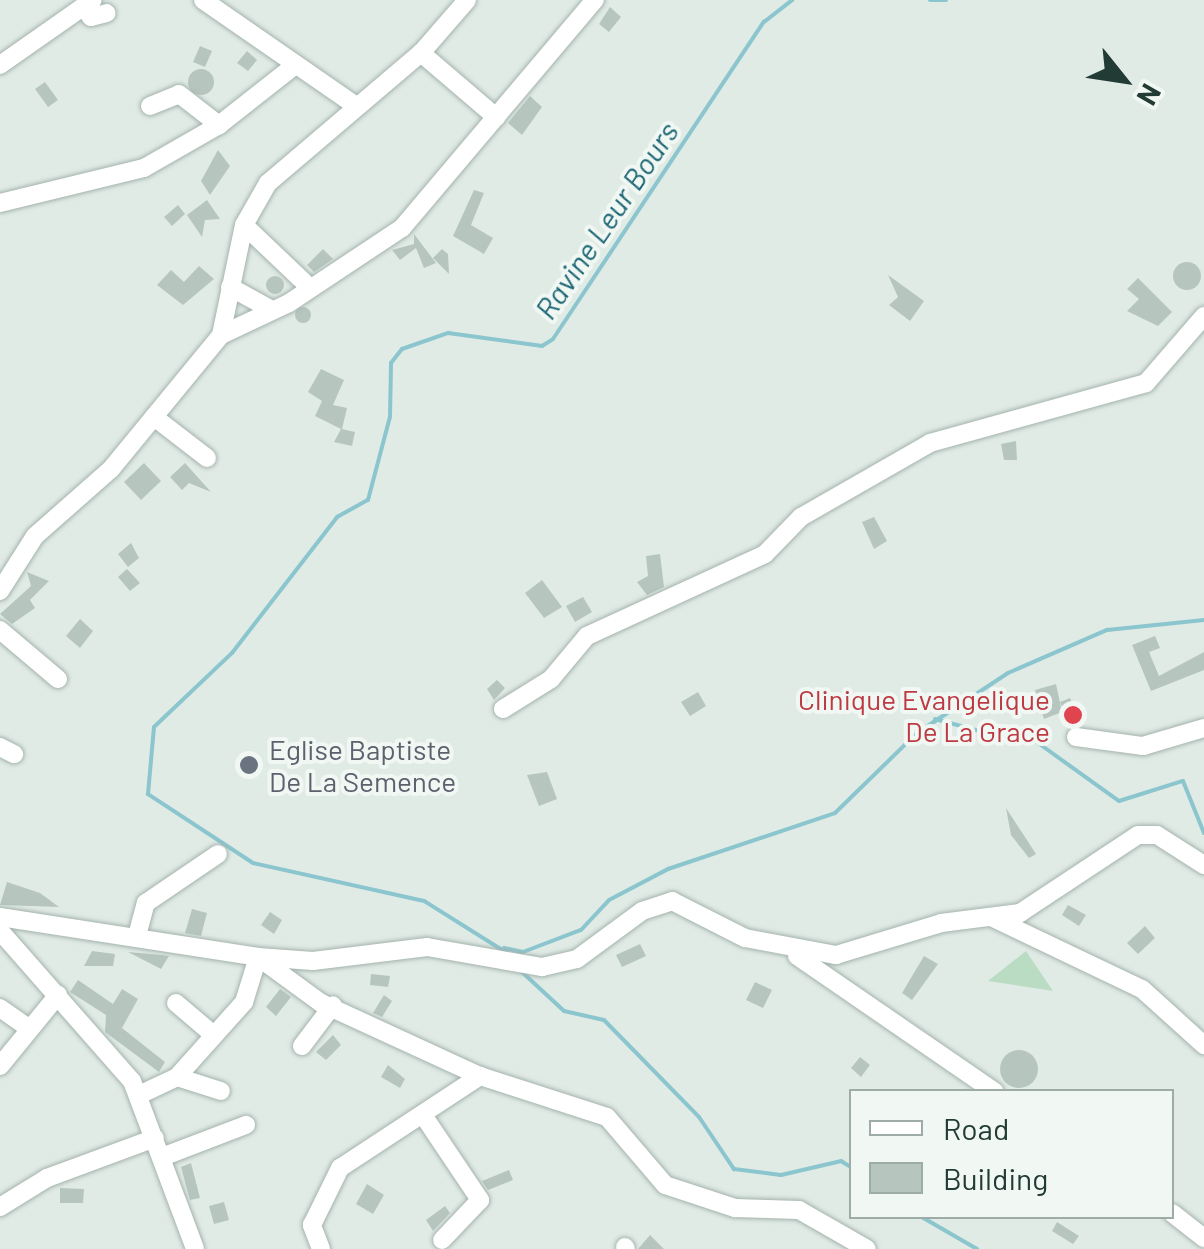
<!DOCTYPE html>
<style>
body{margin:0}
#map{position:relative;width:1204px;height:1249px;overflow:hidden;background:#e1ebe6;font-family:Barlow,sans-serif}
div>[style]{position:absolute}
.green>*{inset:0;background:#badcc3}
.stream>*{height:4px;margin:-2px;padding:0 2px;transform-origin:2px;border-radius:2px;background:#8bc5ce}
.building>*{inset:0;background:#b6c6bf}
.round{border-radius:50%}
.roads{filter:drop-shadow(0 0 2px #a4b3ad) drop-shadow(0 0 2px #a4b3ad)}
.minor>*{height:18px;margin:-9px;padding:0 9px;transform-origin:9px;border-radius:9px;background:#fff}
.dots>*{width:28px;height:28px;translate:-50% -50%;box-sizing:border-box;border:5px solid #f1f8f4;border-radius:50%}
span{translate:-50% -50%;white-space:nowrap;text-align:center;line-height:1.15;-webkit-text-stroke:8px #f1f8f4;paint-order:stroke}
.health-label{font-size:28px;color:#be3a42}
.right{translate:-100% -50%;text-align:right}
.worship-label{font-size:28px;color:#5b616d}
.left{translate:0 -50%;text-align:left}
.water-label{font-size:30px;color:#1e6775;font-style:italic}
.legend{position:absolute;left:849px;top:1089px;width:325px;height:130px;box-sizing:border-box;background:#f1f8f4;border:2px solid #9eaca7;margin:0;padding:12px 18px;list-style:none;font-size:30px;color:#223b34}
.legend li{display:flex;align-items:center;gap:20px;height:50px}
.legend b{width:50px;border:2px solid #9eaca7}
.north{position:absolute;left:1074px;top:30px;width:100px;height:100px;-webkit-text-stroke:8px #f1f8f4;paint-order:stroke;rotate:120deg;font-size:28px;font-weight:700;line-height:40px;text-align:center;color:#223b34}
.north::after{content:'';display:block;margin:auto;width:35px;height:45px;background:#223b34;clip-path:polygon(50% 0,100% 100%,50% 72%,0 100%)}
</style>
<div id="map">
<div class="green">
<div style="clip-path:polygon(1026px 951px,1053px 991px,988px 981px)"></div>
</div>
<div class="stream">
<div style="left:930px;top:0;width:16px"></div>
<div style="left:935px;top:719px;width:81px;rotate:15.1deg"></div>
<div style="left:1013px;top:740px;width:15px;rotate:-20deg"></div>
<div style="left:1027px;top:735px;width:113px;rotate:35.7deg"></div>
<div style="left:1119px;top:801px;width:67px;rotate:-17.4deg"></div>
<div style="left:1183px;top:781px;width:56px;rotate:68deg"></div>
<div style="left:504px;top:948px;width:19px;rotate:12deg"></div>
<div style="left:523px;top:952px;width:62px;rotate:-20.8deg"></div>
<div style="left:581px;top:930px;width:41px;rotate:-47deg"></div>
<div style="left:609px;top:900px;width:67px;rotate:-27.7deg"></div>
<div style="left:668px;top:869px;width:176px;rotate:-18.5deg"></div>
<div style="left:835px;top:813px;width:115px;rotate:-44.3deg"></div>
<div style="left:917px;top:733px;width:109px;rotate:-33.4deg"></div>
<div style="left:1008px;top:673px;width:108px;rotate:-23.5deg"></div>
<div style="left:1107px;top:630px;width:98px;rotate:-5.9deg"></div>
<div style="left:507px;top:953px;width:98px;rotate:-147.9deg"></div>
<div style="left:424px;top:901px;width:175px;rotate:-167.5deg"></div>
<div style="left:253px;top:863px;width:126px;rotate:-146.7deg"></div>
<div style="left:148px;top:794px;width:67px;rotate:-84.9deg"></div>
<div style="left:154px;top:727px;width:108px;rotate:-43.5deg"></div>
<div style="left:232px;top:653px;width:172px;rotate:-52.3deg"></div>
<div style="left:337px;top:517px;width:35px;rotate:-29deg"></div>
<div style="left:368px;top:500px;width:86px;rotate:-75.2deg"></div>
<div style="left:390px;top:417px;width:54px;rotate:-88.9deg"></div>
<div style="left:391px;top:363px;width:18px;rotate:-52deg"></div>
<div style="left:402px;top:349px;width:49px;rotate:-19.2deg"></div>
<div style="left:448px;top:333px;width:95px;rotate:7.9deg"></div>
<div style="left:542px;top:346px;width:13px;rotate:-32deg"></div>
<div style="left:553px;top:339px;width:381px;rotate:-56.4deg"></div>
<div style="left:764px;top:22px;width:36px;rotate:-38deg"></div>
<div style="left:522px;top:972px;width:57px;rotate:42.9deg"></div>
<div style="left:564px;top:1011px;width:41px;rotate:12.7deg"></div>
<div style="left:604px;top:1020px;width:136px;rotate:45.6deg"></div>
<div style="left:699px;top:1117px;width:63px;rotate:56.1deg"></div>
<div style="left:734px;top:1169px;width:47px;rotate:7.3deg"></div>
<div style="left:781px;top:1175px;width:62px;rotate:-13.1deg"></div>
<div style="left:841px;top:1161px;width:13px;rotate:32deg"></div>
<div style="left:920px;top:1216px;width:66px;rotate:30.1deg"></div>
</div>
<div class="building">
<div style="clip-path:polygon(610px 7px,621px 17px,609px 32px,599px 24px)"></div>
<div style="clip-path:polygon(200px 46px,212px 51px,205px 67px,193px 62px)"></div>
<div style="clip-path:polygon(247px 51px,257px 60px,248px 71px,237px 63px)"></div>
<div class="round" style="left:188px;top:69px;width:26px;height:26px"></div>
<div style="clip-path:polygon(45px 82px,58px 100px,48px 107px,35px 89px)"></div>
<div style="clip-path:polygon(530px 96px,542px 107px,522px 135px,508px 123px)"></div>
<div style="clip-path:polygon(218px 150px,230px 166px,210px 195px,201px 181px)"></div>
<div style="clip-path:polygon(474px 190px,484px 193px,471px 225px,493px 238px,484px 254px,453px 236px)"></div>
<div style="clip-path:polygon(207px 200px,220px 219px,205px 220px,202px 237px,187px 215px)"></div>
<div style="clip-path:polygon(178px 205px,185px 214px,172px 226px,164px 217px)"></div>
<div style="clip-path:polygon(414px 234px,436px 263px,424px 268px,416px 248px,400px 260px,392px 250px,414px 244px)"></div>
<div style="clip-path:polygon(323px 249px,333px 259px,314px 272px,307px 265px)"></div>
<div style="clip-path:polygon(442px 249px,448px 254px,449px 274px,433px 258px)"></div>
<div class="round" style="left:1173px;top:262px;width:28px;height:28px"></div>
<div style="clip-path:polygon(199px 266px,214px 279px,183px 305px,157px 285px,171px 270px,184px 282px)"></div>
<div style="clip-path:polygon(888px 275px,924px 301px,910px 321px,889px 305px,898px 297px)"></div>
<div class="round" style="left:266px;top:276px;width:18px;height:18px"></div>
<div style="clip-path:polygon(1138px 278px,1172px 312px,1158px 326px,1127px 311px,1139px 299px,1127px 289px)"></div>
<div class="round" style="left:295px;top:307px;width:16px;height:16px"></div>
<div style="clip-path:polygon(321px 369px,344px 380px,333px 405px,347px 408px,342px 429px,355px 432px,352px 446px,334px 442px,341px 429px,315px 416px,322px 401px,308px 392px)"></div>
<div style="clip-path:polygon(1016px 441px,1017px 460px,1004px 460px,1001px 444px)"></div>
<div style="clip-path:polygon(144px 463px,161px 481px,141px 500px,124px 482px)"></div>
<div style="clip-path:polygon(185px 463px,211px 492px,189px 483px,182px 490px,170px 477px)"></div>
<div style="clip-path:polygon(874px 517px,887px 541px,874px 549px,862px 522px)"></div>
<div style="clip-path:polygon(131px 543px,139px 558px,128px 567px,118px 554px)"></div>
<div style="clip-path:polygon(660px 554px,664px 587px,647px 595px,637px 582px,648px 576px,646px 556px)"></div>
<div style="clip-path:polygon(127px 569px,140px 583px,130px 591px,118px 577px)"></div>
<div style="clip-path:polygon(27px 572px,49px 581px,30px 600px,35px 608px,12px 624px,0 614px,31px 586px)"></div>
<div style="clip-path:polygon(542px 580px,562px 607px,544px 618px,525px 593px)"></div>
<div style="clip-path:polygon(583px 597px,592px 612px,575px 622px,566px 606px)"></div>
<div style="clip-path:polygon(80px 619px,93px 631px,80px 648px,66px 636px)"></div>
<div style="clip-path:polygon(1155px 636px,1160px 648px,1149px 652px,1159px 676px,1204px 652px,1204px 670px,1151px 691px,1132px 645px)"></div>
<div style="clip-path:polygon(497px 680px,505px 688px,494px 700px,487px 689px)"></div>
<div style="clip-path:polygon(1056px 684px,1062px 712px,1044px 719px,1035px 690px)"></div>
<div style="clip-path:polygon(698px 692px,706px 706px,690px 716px,681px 702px)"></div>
<div style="clip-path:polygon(1070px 698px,1076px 711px,1084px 707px,1083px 725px,1070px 726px,1060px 702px)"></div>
<div style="clip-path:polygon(547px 772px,557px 799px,539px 806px,527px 775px)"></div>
<div style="clip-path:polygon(1006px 808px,1036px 854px,1029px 858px,1011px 835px)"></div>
<div style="clip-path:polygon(7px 882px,40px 893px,59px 907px,0 905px)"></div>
<div style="clip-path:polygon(1068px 905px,1086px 915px,1079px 926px,1062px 915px)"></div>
<div style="clip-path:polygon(192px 909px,207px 913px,201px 936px,185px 933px)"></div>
<div style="clip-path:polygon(270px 912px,282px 920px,274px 934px,261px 925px)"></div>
<div style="clip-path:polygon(1145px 926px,1155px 938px,1138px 954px,1127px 943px)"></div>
<div style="clip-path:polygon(640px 944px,646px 956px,622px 967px,616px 955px)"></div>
<div style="clip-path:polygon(92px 951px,115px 954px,113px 966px,84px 966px)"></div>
<div style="clip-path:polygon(128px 952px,162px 955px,169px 956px,161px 969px)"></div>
<div style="clip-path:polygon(924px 956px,938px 964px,912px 1000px,902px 993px)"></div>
<div style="clip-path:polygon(371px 974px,390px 976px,388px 987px,370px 985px)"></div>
<div style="clip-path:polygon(78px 980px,113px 1004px,122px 989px,138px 999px,122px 1028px,165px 1062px,159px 1072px,105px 1032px,106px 1015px,70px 992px)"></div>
<div style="clip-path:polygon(755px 982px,772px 990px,763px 1008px,746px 1000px)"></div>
<div style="clip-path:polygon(280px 989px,291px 997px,276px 1016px,266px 1007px)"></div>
<div style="clip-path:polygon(384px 995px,392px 1001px,382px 1017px,373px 1013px)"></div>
<div style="clip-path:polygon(333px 1035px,341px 1045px,326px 1060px,316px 1052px)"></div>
<div class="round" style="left:1000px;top:1050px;width:38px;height:38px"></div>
<div style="clip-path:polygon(860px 1057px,870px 1065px,861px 1077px,851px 1068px)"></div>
<div style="clip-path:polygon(388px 1065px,405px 1079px,400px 1088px,381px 1077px)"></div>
<div style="clip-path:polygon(191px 1163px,200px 1198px,190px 1200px,181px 1167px)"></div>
<div style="clip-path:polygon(509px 1170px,513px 1180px,488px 1190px,482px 1181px)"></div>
<div style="clip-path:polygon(367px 1184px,384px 1195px,373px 1214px,356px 1204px)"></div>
<div style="clip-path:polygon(60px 1188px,84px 1189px,83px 1203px,60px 1203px)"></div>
<div style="clip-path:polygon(224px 1202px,229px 1220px,214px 1224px,209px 1206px)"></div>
<div style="clip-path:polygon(445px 1206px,450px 1213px,433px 1231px,426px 1220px)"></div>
<div style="clip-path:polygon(1057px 1222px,1079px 1236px,1073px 1244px,1052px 1231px)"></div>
<div style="clip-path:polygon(650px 1235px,664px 1249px,638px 1249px)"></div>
</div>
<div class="roads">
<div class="minor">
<div style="left:203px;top:0;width:183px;rotate:34.7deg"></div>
<div style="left:84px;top:7px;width:12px;rotate:55deg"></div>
<div style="left:91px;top:17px;width:16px;rotate:-14deg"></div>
<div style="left:421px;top:53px;width:99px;rotate:40.5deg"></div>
<div style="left:0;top:65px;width:113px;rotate:-35deg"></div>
<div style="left:150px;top:106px;width:31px;rotate:-22deg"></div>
<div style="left:179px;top:94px;width:51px;rotate:37.8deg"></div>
<div style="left:0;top:203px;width:148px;rotate:-13.7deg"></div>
<div style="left:144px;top:168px;width:86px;rotate:-29.8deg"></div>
<div style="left:219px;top:125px;width:95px;rotate:-38.2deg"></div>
<div style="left:244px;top:225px;width:86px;rotate:43.6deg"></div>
<div style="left:230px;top:287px;width:48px;rotate:28.7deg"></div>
<div style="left:221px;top:335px;width:75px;rotate:-25.2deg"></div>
<div style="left:289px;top:303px;width:136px;rotate:-33.6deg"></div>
<div style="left:402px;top:228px;width:299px;rotate:-49.8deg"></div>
<div style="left:154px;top:417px;width:67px;rotate:37.7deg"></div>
<div style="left:0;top:591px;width:65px;rotate:-57.5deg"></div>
<div style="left:35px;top:536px;width:101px;rotate:-41.4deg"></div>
<div style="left:111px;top:469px;width:173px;rotate:-50.6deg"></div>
<div style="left:221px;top:335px;width:112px;rotate:-78.2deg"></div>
<div style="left:244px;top:225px;width:48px;rotate:-60.3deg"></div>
<div style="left:268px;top:183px;width:201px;rotate:-40.4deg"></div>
<div style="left:421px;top:53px;width:70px;rotate:-49deg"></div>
<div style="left:0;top:630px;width:76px;rotate:40.2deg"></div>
<div style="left:503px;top:709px;width:57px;rotate:-32deg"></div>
<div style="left:551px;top:679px;width:56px;rotate:-50.1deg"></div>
<div style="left:587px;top:636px;width:196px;rotate:-24.7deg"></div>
<div style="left:765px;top:554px;width:52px;rotate:-45.8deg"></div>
<div style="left:801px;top:517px;width:149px;rotate:-29.8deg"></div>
<div style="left:930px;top:443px;width:224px;rotate:-15.5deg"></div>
<div style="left:1146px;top:383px;width:89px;rotate:-49.1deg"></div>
<div style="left:1076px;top:737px;width:68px;rotate:7.7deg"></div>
<div style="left:1143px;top:746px;width:64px;rotate:-16.4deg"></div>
<div style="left:0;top:747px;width:16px;rotate:27deg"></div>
<div style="left:0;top:917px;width:261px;rotate:8.8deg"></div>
<div style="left:258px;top:957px;width:55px;rotate:4.2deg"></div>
<div style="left:313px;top:961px;width:115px;rotate:-7deg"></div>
<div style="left:427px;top:947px;width:117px;rotate:9.9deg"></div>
<div style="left:542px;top:967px;width:36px;rotate:-13deg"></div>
<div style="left:577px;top:959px;width:81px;rotate:-36.4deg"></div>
<div style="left:642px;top:911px;width:32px;rotate:-18deg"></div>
<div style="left:672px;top:901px;width:82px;rotate:26.9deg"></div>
<div style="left:745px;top:938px;width:93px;rotate:10.6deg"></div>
<div style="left:836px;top:955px;width:110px;rotate:-16.9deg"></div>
<div style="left:941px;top:923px;width:80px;rotate:-7.2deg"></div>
<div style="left:1020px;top:913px;width:141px;rotate:-33.5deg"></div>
<div style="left:1138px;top:835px;width:19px"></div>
<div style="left:1157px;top:835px;width:56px;rotate:32.6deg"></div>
<div style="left:993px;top:918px;width:165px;rotate:25.5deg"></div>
<div style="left:1142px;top:989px;width:84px;rotate:42.1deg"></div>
<div style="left:0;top:931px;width:200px;rotate:48.7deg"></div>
<div style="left:132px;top:1081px;width:179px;rotate:69.4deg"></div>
<div style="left:138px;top:932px;width:30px;rotate:-75deg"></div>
<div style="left:146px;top:903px;width:87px;rotate:-34.2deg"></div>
<div style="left:797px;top:956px;width:240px;rotate:34.5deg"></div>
<div style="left:258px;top:957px;width:78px;rotate:36.1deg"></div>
<div style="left:321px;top:1003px;width:175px;rotate:24.7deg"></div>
<div style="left:176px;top:1003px;width:43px;rotate:40.3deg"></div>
<div style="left:0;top:1008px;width:35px;rotate:35deg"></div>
<div style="left:302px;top:1046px;width:51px;rotate:-52.9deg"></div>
<div style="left:0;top:1066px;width:92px;rotate:-50.8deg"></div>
<div style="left:177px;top:1077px;width:46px;rotate:17.7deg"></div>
<div style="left:139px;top:1095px;width:42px;rotate:-25.3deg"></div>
<div style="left:177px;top:1077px;width:101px;rotate:-48.2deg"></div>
<div style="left:244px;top:1002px;width:47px;rotate:-72.7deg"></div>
<div style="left:425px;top:1118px;width:99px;rotate:56.1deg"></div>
<div style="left:480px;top:1200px;width:55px;rotate:133.5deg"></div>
<div style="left:162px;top:1157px;width:90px;rotate:-20.9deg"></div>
<div style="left:0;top:1207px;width:55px;rotate:-31.7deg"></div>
<div style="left:47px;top:1178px;width:115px;rotate:-20.3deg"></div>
<div style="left:1172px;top:1213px;width:41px;rotate:38deg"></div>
<div style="left:625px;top:1247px;width:2px;rotate:63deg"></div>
<div style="left:321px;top:1249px;width:26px;rotate:-111deg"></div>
<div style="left:312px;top:1225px;width:64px;rotate:-63.8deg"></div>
<div style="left:340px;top:1168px;width:168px;rotate:-33.3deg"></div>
<div style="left:480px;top:1076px;width:133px;rotate:17.9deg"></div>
<div style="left:607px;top:1117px;width:89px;rotate:49.5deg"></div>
<div style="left:665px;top:1185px;width:74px;rotate:18.2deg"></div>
<div style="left:735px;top:1208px;width:64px;rotate:1.8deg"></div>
<div style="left:799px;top:1210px;width:78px;rotate:29.8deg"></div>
</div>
</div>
<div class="dots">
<div style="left:1073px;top:715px;background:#e0444e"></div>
<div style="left:249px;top:765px;background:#6b7280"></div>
</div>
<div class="health-label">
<span class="right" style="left:1050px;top:715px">Clinique Evangelique<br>De La Grace</span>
</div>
<div class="worship-label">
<span class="left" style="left:269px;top:765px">Eglise Baptiste<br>De La Semence</span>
</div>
<div class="water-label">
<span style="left:606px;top:220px;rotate:-56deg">Ravine Leur Bours</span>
</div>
<ul class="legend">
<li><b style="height:12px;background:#fff"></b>Road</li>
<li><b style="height:28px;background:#b6c6bf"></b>Building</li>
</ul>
<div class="north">N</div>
</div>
